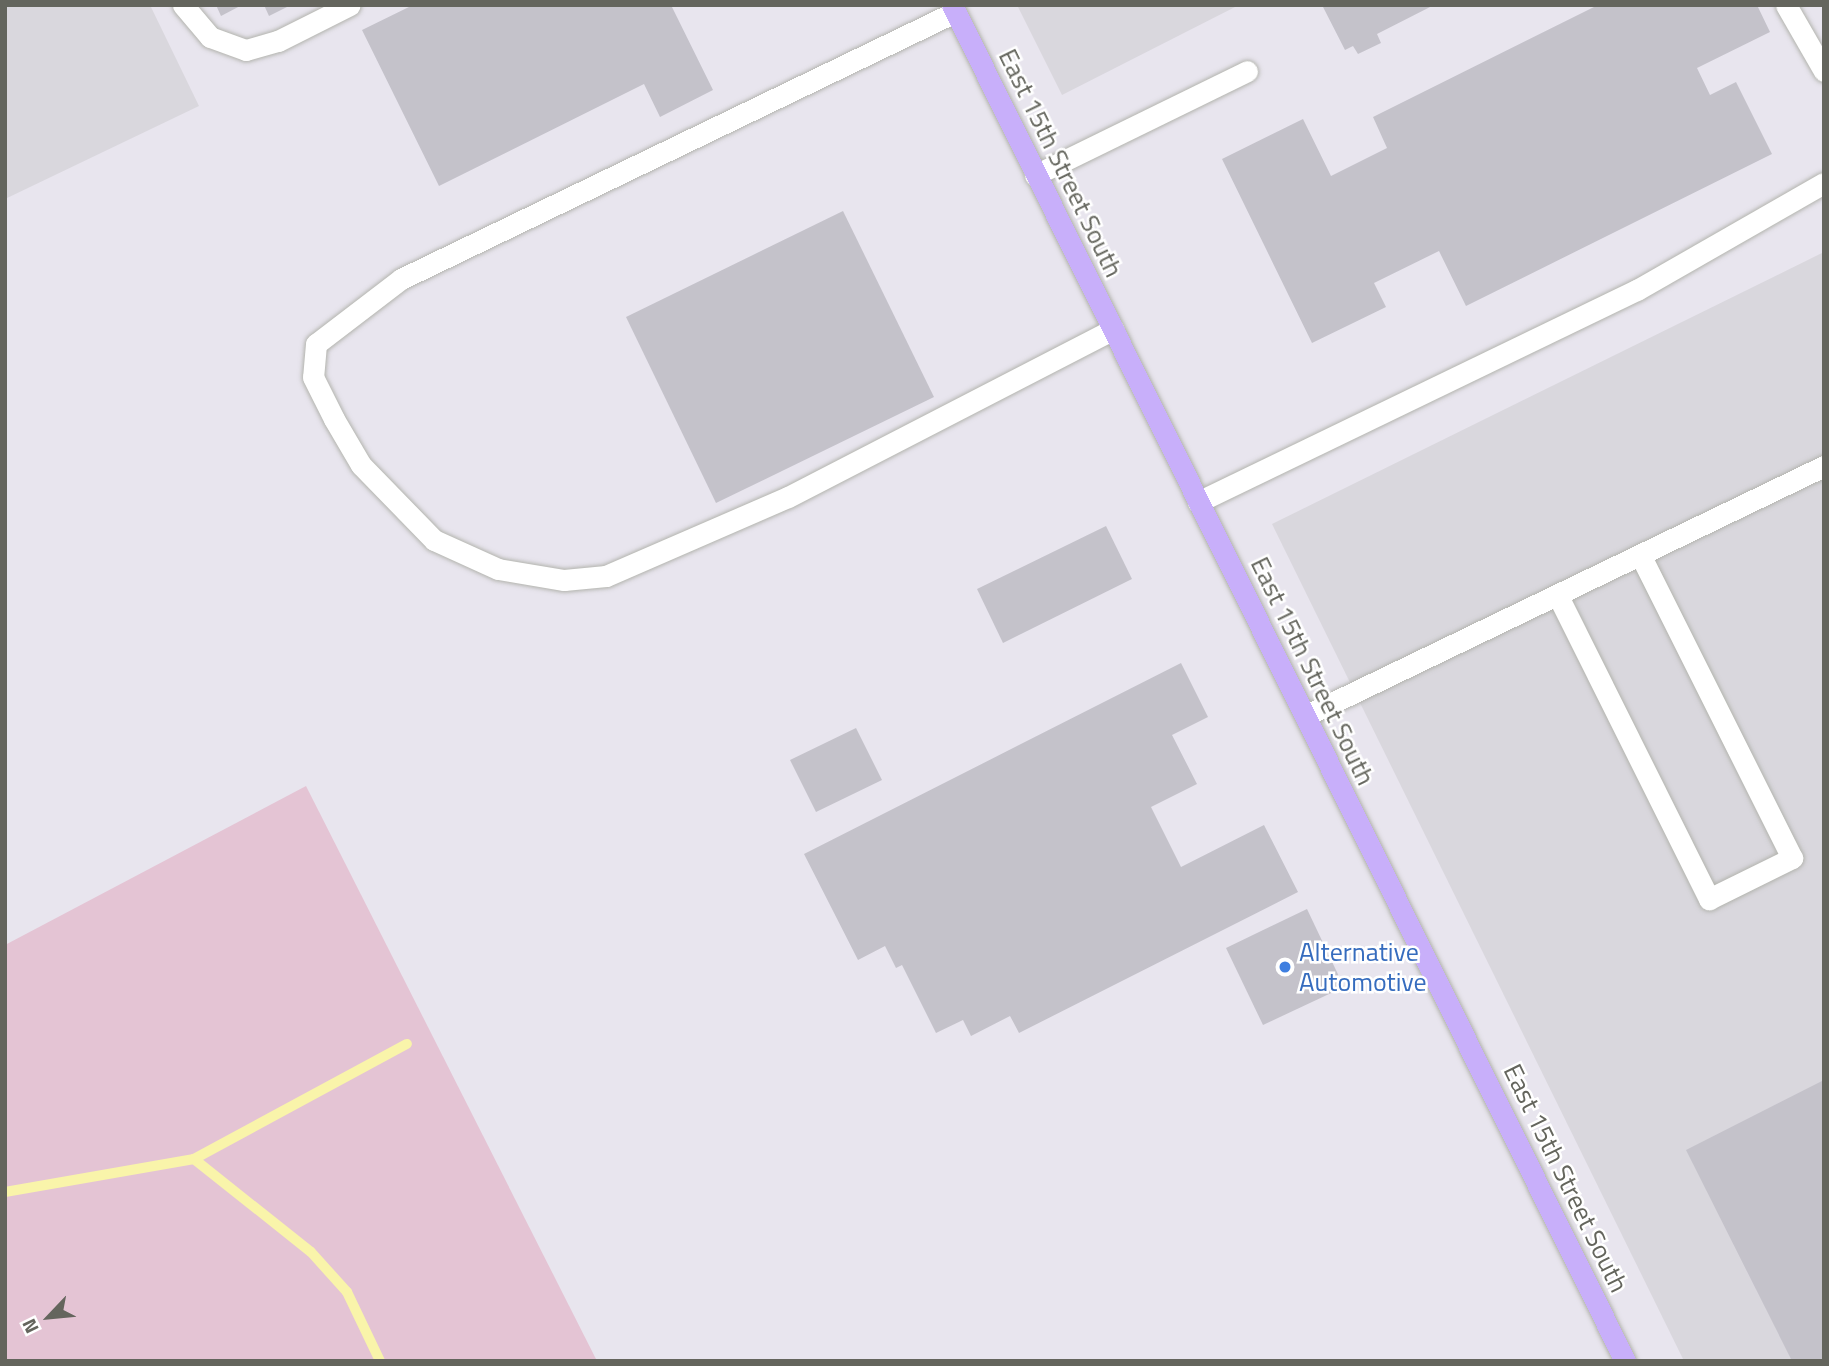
<!DOCTYPE html>
<style>
body{margin:0}
#map{position:relative;width:1829px;height:1366px;overflow:hidden;background:#e8e5ee;font-family:"Titillium Web",sans-serif}
div>[style]{position:absolute}
.industrial>*{inset:0;background:#d9d7dd}
.green>*{inset:0;background:#e4c4d4}
.stream>*{height:10px;margin:-5px;padding:0 5px;transform-origin:5px;border-radius:5px;background:#f9f4aa}
.building>*{inset:0;background:#c4c2ca}
.roads{filter:drop-shadow(0 0 2px #b3b4ae) drop-shadow(0 0 2px #b3b4ae)}
.minor>*{height:21px;margin:-10.5px;padding:0 10.5px;transform-origin:10.5px;border-radius:10.5px;background:#fff}
.major>*{height:21px;margin:-10.5px;padding:0 10.5px;transform-origin:10.5px;border-radius:10.5px;background:#c8affa}
.dots>*{width:19px;height:19px;translate:-50% -50%;box-sizing:border-box;border:4px solid #fff;border-radius:50%}
span{translate:-50% -50%;white-space:nowrap;text-align:center;line-height:1.15;-webkit-text-stroke:5px #fff;paint-order:stroke}
.street-label{font-size:26px;color:#64655d}
.shop-label{font-size:26px;color:#366cbe}
.left{translate:0 -50%;text-align:left}
.frame{position:absolute;inset:0;border:7px solid #64655d;pointer-events:none}
.north{position:absolute;left:14px;top:1282px;width:70px;height:70px;-webkit-text-stroke:5px #fff;paint-order:stroke;rotate:244deg;font-size:19px;font-weight:700;line-height:28px;text-align:center;color:#64655d}
.north::after{content:'';display:block;margin:auto;width:24px;height:32px;background:#64655d;clip-path:polygon(50% 0,100% 100%,50% 72%,0 100%)}
</style>
<div id="map">
<div class="industrial">
<div style="clip-path:polygon(5px 5px,150px 5px,199px 106px,5px 199px)"></div>
<div style="clip-path:polygon(1017px 5px,1239px 5px,1062px 95px)"></div>
<div style="clip-path:polygon(1824px 252px,1824px 1361px,1684px 1361px,1272px 524px)"></div>
</div>
<div class="green">
<div style="clip-path:polygon(306px 786px,597px 1361px,5px 1361px,5px 945px)"></div>
</div>
<div class="stream">
<div style="left:194px;top:1159px;width:149px;rotate:38.5deg"></div>
<div style="left:311px;top:1252px;width:54px;rotate:48deg"></div>
<div style="left:347px;top:1292px;width:76px;rotate:64.4deg"></div>
<div style="left:5px;top:1192px;width:192px;rotate:-9.9deg"></div>
<div style="left:194px;top:1159px;width:242px;rotate:-28.4deg"></div>
</div>
<div class="building">
<div style="clip-path:polygon(216px 5px,242px 5px,221px 16px)"></div>
<div style="clip-path:polygon(264px 5px,291px 5px,269px 16px)"></div>
<div style="clip-path:polygon(413px 5px,671px 5px,713px 90px,660px 117px,644px 84px,439px 186px,362px 30px)"></div>
<div style="clip-path:polygon(1322px 5px,1434px 5px,1377px 34px,1381px 43px,1358px 54px,1353px 46px,1345px 50px)"></div>
<div style="clip-path:polygon(1598px 5px,1757px 5px,1770px 32px,1697px 68px,1710px 95px,1736px 82px,1772px 154px,1466px 306px,1439px 251px,1374px 283px,1386px 307px,1312px 343px,1222px 159px,1303px 119px,1331px 176px,1387px 148px,1373px 117px)"></div>
<div style="clip-path:polygon(843px 211px,934px 397px,716px 503px,626px 317px)"></div>
<div style="clip-path:polygon(1106px 526px,1132px 579px,1003px 643px,977px 589px)"></div>
<div style="clip-path:polygon(1181px 663px,1208px 717px,1172px 735px,1197px 784px,1151px 807px,1181px 867px,1264px 825px,1298px 892px,1019px 1033px,1010px 1016px,971px 1036px,963px 1020px,936px 1033px,902px 965px,896px 968px,885px 946px,858px 960px,804px 854px)"></div>
<div style="clip-path:polygon(856px 728px,882px 780px,816px 812px,790px 760px)"></div>
<div style="clip-path:polygon(1307px 909px,1344px 987px,1263px 1025px,1226px 948px)"></div>
<div style="clip-path:polygon(1824px 1080px,1824px 1361px,1792px 1361px,1686px 1150px)"></div>
</div>
<div class="roads">
<div class="minor">
<div style="left:183px;top:5px;width:42px;rotate:49.8deg"></div>
<div style="left:210px;top:37px;width:38px;rotate:20deg"></div>
<div style="left:246px;top:50px;width:33px;rotate:-16deg"></div>
<div style="left:278px;top:41px;width:80px;rotate:-26.6deg"></div>
<div style="left:1786px;top:5px;width:76px;rotate:60.1deg"></div>
<div style="left:955px;top:12px;width:615px;rotate:154.27deg"></div>
<div style="left:401px;top:279px;width:107px;rotate:142.6deg"></div>
<div style="left:316px;top:344px;width:33px;rotate:95deg"></div>
<div style="left:313px;top:377px;width:47px;rotate:63.4deg"></div>
<div style="left:334px;top:419px;width:53px;rotate:59.6deg"></div>
<div style="left:361px;top:465px;width:105px;rotate:45.8deg"></div>
<div style="left:434px;top:540px;width:70px;rotate:24.4deg"></div>
<div style="left:498px;top:569px;width:67px;rotate:9.5deg"></div>
<div style="left:564px;top:580px;width:42px;rotate:-5.4deg"></div>
<div style="left:606px;top:576px;width:198px;rotate:-23.5deg"></div>
<div style="left:788px;top:497px;width:366px;rotate:-27.3deg"></div>
<div style="left:1035px;top:175px;width:236px;rotate:-26.1deg"></div>
<div style="left:1198px;top:502px;width:488px;rotate:-25.8deg"></div>
<div style="left:1637px;top:290px;width:215px;rotate:-29.8deg"></div>
<div style="left:1558px;top:596px;width:339px;rotate:63.5deg"></div>
<div style="left:1709px;top:899px;width:93px;rotate:-26.3deg"></div>
<div style="left:1792px;top:858px;width:338px;rotate:-116.6deg"></div>
<div style="left:1305px;top:716px;width:576px;rotate:-25.72deg"></div>
</div>
<div class="major">
<div style="left:952px;top:5px;width:1514px;rotate:63.6deg"></div>
</div>
</div>
<div class="dots">
<div style="left:1285px;top:967px;background:#3f7fe0"></div>
</div>
<div class="street-label">
<span style="left:1061px;top:163px;rotate:64deg">East 15th Street South</span>
<span style="left:1313px;top:671px;rotate:64deg">East 15th Street South</span>
<span style="left:1566px;top:1178px;rotate:64deg">East 15th Street South</span>
</div>
<div class="shop-label">
<span class="left" style="left:1299px;top:967px">Alternative<br>Automotive</span>
</div>
<div class="frame"></div>
<div class="north">N</div>
</div>
